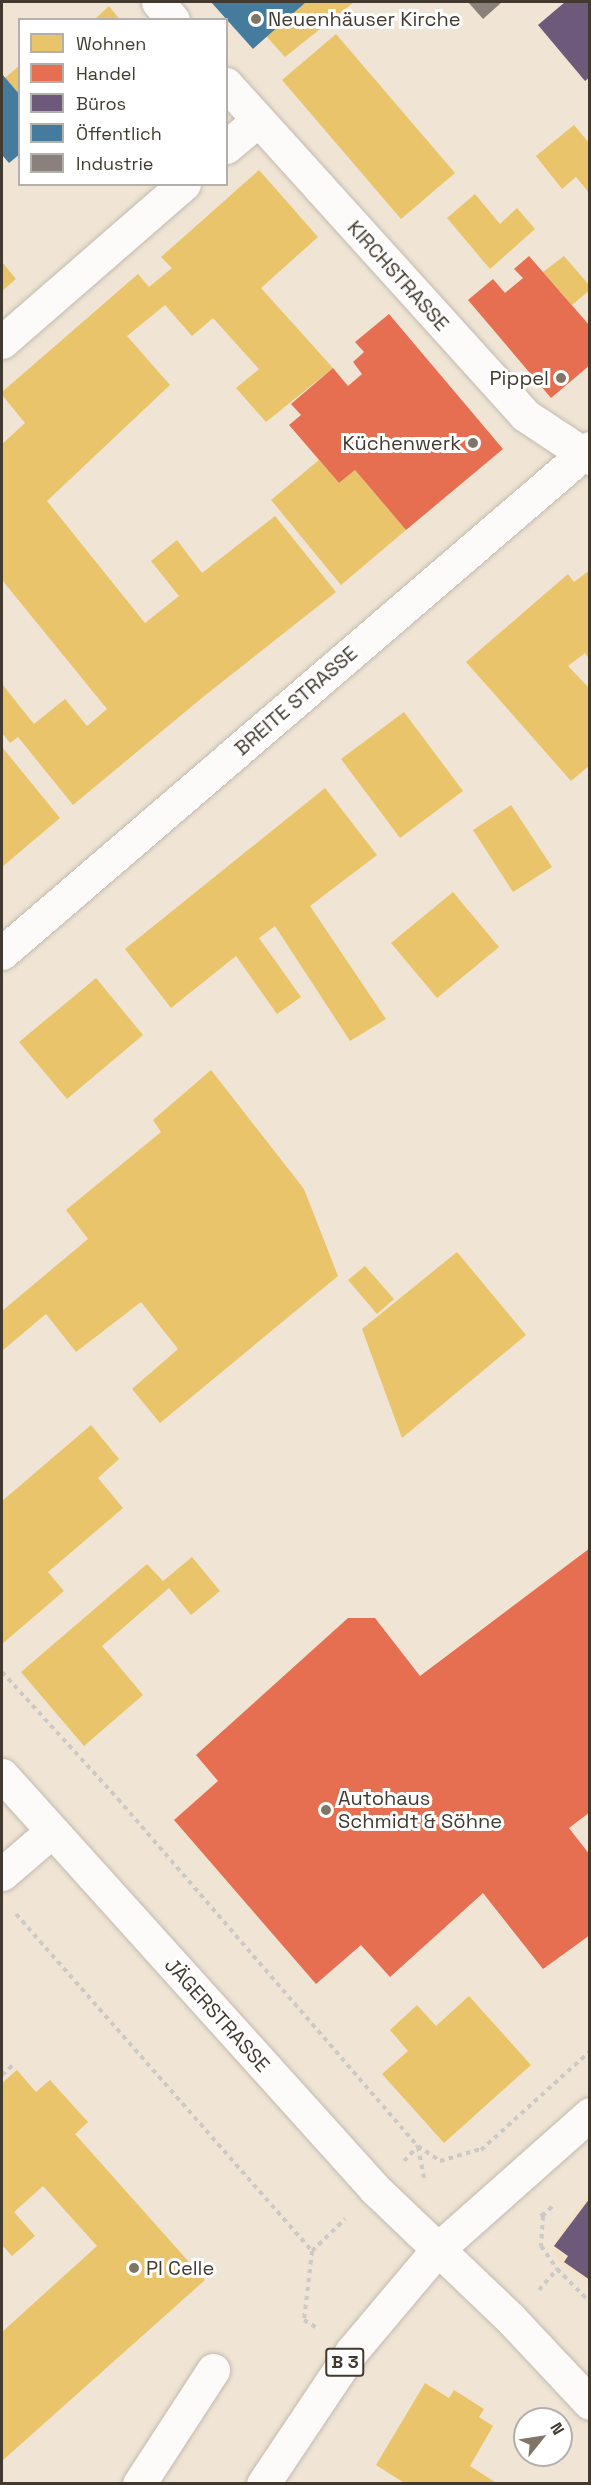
<!DOCTYPE html>
<meta charset="utf-8">
<style>
body{margin:0}
#map{position:relative;width:591px;height:2485px;overflow:hidden;background:#f0e5d5;font-family:"Space Grotesk",sans-serif}
div>[style]{position:absolute}
.built>*{inset:0;background:#f5e1c6}
.homes>*{inset:0;background:#e9c46a}
.shops>*{inset:0;background:#e76f51}
.offices>*{inset:0;background:#6d597a}
.public>*{inset:0;background:#457b9d}
.industry>*{inset:0;background:#8a817c}
.path>*{height:4px;margin-top:-2px;transform-origin:0;background:repeating-linear-gradient(90deg,#cdc9c4 0 4.5px,transparent 0 9px)}
.roads{filter:drop-shadow(0 0 2px #c3baae) drop-shadow(0 0 2px #c3baae)}
.minor>*{height:33px;margin:-16.5px;padding:0 16.5px;transform-origin:16.5px;border-radius:16.5px;background:#fdfbf9}
.major>*{height:33px;margin:-16.5px;padding:0 16.5px;transform-origin:16.5px;border-radius:16.5px;background:#fdfbf9}
.dots>*{width:16px;height:16px;translate:-50% -50%;box-sizing:border-box;border:3px solid #fff;border-radius:50%}
span{translate:-50% -50%;white-space:nowrap;text-align:center;line-height:1.15;-webkit-text-stroke:6px #fff;paint-order:stroke}
.shield-label span{padding:2px 4px;background:#fff;border:2px solid;border-radius:4px;-webkit-text-stroke-width:0}
.shield-label{font-size:18px;color:#423a2e;font-weight:700}
.poi-label{font-size:20px;color:#423a2e}
.left{translate:0 -50%;text-align:left}
.right{translate:-100% -50%;text-align:right}
.street-label{font-size:20px;color:#423a2e}
.frame{position:absolute;inset:0;border:3px solid #423a2e;pointer-events:none}
.legend{position:absolute;left:18px;top:18px;width:210px;height:168px;box-sizing:border-box;background:#fff;border:2px solid #b3b0ab;margin:0;padding:8px 10px;list-style:none;font-size:18px;color:#423a2e}
.legend li{display:flex;align-items:center;gap:12px;height:30px}
.legend b{width:30px;border:2px solid #b3b0ab}
.north{position:absolute;left:513px;top:2407px;width:60px;height:60px;box-sizing:border-box;background:#fff;border:2px solid #b3b0ab;border-radius:50%;rotate:60deg;font-size:16px;font-weight:700;line-height:24px;text-align:center;color:#423a2e}
.north::after{content:'';display:block;margin:auto;width:21px;height:27px;background:#7f7668;clip-path:polygon(50% 0,100% 100%,50% 72%,0 100%)}
</style>
<div id="map">
<div class="built">
<div style="clip-path:polygon(589px 2193px,589px 2284px,559px 2262px,552px 2245px)"></div>
</div>
<div class="homes">
<div style="clip-path:polygon(306px 2px,354px 2px,285px 57px,266px 36px)"></div>
<div style="clip-path:polygon(109px 6px,120px 20px,94px 20px)"></div>
<div style="clip-path:polygon(336px 34px,455px 173px,401px 219px,282px 80px)"></div>
<div style="clip-path:polygon(20px 65px,20px 95px,5px 78px)"></div>
<div style="clip-path:polygon(574px 125px,590px 144px,590px 194px,576px 177px,562px 189px,536px 156px)"></div>
<div style="clip-path:polygon(259px 170px,318px 237px,261px 288px,333px 368px,266px 422px,236px 388px,259px 369px,213px 318px,192px 336px,165px 305px,127px 336px,170px 385px,47px 501px,145px 623px,179px 596px,151px 561px,177px 540px,202px 573px,275px 516px,336px 592px,203px 697px,73px 805px,18px 737px,10px 743px,2px 733px,2px 684px,34px 724px,65px 699px,87px 726px,107px 709px,2px 580px,2px 444px,25px 423px,2px 395px,2px 392px,138px 274px,149px 287px,172px 268px,161px 257px)"></div>
<div style="clip-path:polygon(475px 194px,500px 224px,517px 208px,535px 229px,490px 269px,447px 218px)"></div>
<div style="clip-path:polygon(564px 256px,590px 286px,590px 290px,572px 305px,543px 272px)"></div>
<div style="clip-path:polygon(2px 262px,16px 279px,2px 291px)"></div>
<div style="clip-path:polygon(319px 460px,339px 483px,355px 470px,406px 530px,341px 585px,271px 500px)"></div>
<div style="clip-path:polygon(590px 570px,590px 660px,585px 653px,568px 666px,590px 689px,590px 765px,571px 781px,466px 662px,568px 574px,574px 582px)"></div>
<div style="clip-path:polygon(404px 712px,463px 791px,400px 838px,341px 759px)"></div>
<div style="clip-path:polygon(2px 747px,60px 818px,2px 867px)"></div>
<div style="clip-path:polygon(325px 788px,377px 855px,310px 906px,386px 1019px,350px 1041px,275px 926px,259px 938px,301px 997px,277px 1014px,236px 956px,171px 1008px,125px 949px)"></div>
<div style="clip-path:polygon(511px 805px,552px 867px,513px 892px,473px 830px)"></div>
<div style="clip-path:polygon(453px 892px,499px 947px,437px 998px,391px 943px)"></div>
<div style="clip-path:polygon(96px 978px,143px 1035px,67px 1099px,19px 1042px)"></div>
<div style="clip-path:polygon(211px 1070px,304px 1189px,338px 1276px,160px 1423px,132px 1389px,178px 1349px,141px 1302px,76px 1352px,46px 1314px,2px 1351px,2px 1311px,88px 1239px,66px 1210px,161px 1132px,153px 1120px)"></div>
<div style="clip-path:polygon(457px 1252px,526px 1335px,402px 1438px,362px 1329px)"></div>
<div style="clip-path:polygon(365px 1266px,394px 1299px,377px 1314px,348px 1280px)"></div>
<div style="clip-path:polygon(91px 1425px,119px 1459px,98px 1478px,123px 1508px,48px 1572px,64px 1591px,2px 1644px,2px 1501px)"></div>
<div style="clip-path:polygon(192px 1557px,220px 1591px,191px 1615px,169px 1588px,102px 1646px,143px 1695px,84px 1746px,21px 1672px,147px 1564px,163px 1581px)"></div>
<div style="clip-path:polygon(469px 1996px,531px 2065px,444px 2143px,382px 2074px,408px 2051px,390px 2030px,417px 2005px,436px 2026px)"></div>
<div style="clip-path:polygon(17px 2070px,36px 2092px,50px 2080px,88px 2122px,75px 2134px,205px 2280px,2px 2461px,2px 2332px,97px 2246px,43px 2186px,14px 2212px,35px 2236px,12px 2256px,2px 2245px,2px 2083px)"></div>
<div style="clip-path:polygon(425px 2383px,449px 2398px,454px 2390px,484px 2409px,479px 2417px,493px 2426px,470px 2466px,498px 2484px,406px 2484px,376px 2465px)"></div>
</div>
<div class="shops">
<div style="clip-path:polygon(529px 256px,590px 326px,590px 365px,551px 398px,468px 300px,493px 279px,505px 293px,523px 278px,514px 269px)"></div>
<div style="clip-path:polygon(389px 314px,503px 449px,406px 530px,355px 470px,339px 483px,289px 425px,301px 415px,291px 404px,333px 368px,348px 386px,362px 374px,353px 362px,364px 352px,355px 342px)"></div>
<div style="clip-path:polygon(590px 1548px,590px 1812px,569px 1828px,590px 1855px,590px 1935px,543px 1969px,483px 1893px,390px 1977px,361px 1945px,316px 1984px,174px 1820px,218px 1781px,196px 1755px,348px 1618px,375px 1618px,420px 1676px)"></div>
</div>
<div class="offices">
<div style="clip-path:polygon(565px 2px,590px 2px,590px 77px,585px 81px,538px 25px)"></div>
<div style="clip-path:polygon(590px 2198px,590px 2280px,564px 2262px,568px 2256px,554px 2246px)"></div>
</div>
<div class="public">
<div style="clip-path:polygon(211px 2px,306px 2px,253px 49px)"></div>
<div style="clip-path:polygon(2px 74px,20px 95px,20px 154px,9px 163px,2px 155px)"></div>
</div>
<div class="industry">
<div style="clip-path:polygon(468px 2px,502px 2px,483px 19px)"></div>
</div>
<div class="path">
<div style="left:2px;top:1672px;width:172px;rotate:47.6deg"></div>
<div style="left:118px;top:1799px;width:459px;rotate:49.2deg"></div>
<div style="left:418px;top:2146px;width:27px;rotate:34deg"></div>
<div style="left:440px;top:2161px;width:43px;rotate:-16.3deg"></div>
<div style="left:16px;top:1914px;width:449px;rotate:48.7deg"></div>
<div style="left:312px;top:2251px;width:69px;rotate:96.6deg"></div>
<div style="left:304px;top:2320px;width:17px;rotate:31deg"></div>
<div style="left:2px;top:2075px;width:15px;rotate:-42deg"></div>
<div style="left:418px;top:2147px;width:32px;rotate:79deg"></div>
<div style="left:481px;top:2150px;width:147px;rotate:-42.2deg"></div>
<div style="left:404px;top:2161px;width:21px;rotate:-47deg"></div>
<div style="left:541px;top:2213px;width:4px;rotate:56deg"></div>
<div style="left:543px;top:2216px;width:30px;rotate:94deg"></div>
<div style="left:541px;top:2246px;width:28px;rotate:55deg"></div>
<div style="left:557px;top:2269px;width:47px;rotate:45deg"></div>
<div style="left:542px;top:2216px;width:16px;rotate:-43deg"></div>
<div style="left:312px;top:2251px;width:46px;rotate:-44.1deg"></div>
<div style="left:539px;top:2290px;width:28px;rotate:-49deg"></div>
</div>
<div class="roads">
<div class="minor">
<div style="left:158px;top:2px;width:23px;rotate:50deg"></div>
<div style="left:226px;top:84px;width:446px;rotate:47.9deg"></div>
<div style="left:525px;top:415px;width:78px;rotate:33.5deg"></div>
<div style="left:226px;top:147px;width:40px;rotate:-40deg"></div>
<div style="left:2px;top:342px;width:241px;rotate:-41deg"></div>
<div style="left:2px;top:953px;width:775px;rotate:-40.66deg"></div>
<div style="left:2px;top:1775px;width:557px;rotate:47.98deg"></div>
<div style="left:375px;top:2189px;width:188px;rotate:43.7deg"></div>
<div style="left:511px;top:2319px;width:115px;rotate:46.8deg"></div>
<div style="left:2px;top:1874px;width:66px;rotate:-40.7deg"></div>
<div style="left:139px;top:2484px;width:136px;rotate:-57deg"></div>
</div>
<div class="major">
<div style="left:263px;top:2484px;width:160px;rotate:-56.2deg"></div>
<div style="left:352px;top:2351px;width:133px;rotate:-49.9deg"></div>
<div style="left:438px;top:2249px;width:203px;rotate:-41.6deg"></div>
</div>
</div>
<div class="dots">
<div style="left:256px;top:19px;background:#7f7668"></div>
<div style="left:561px;top:378px;background:#7f7668"></div>
<div style="left:473px;top:443px;background:#7f7668"></div>
<div style="left:326px;top:1810px;background:#7f7668"></div>
<div style="left:134px;top:2268px;background:#7f7668"></div>
</div>
<div class="shield-label">
<span style="left:345px;top:2362px">B 3</span>
</div>
<div class="poi-label">
<span class="left" style="left:268px;top:19px">Neuenhäuser Kirche</span>
<span class="right" style="left:549px;top:378px">Pippel</span>
<span class="right" style="left:461px;top:443px">Küchenwerk</span>
<span class="left" style="left:338px;top:1810px">Autohaus<br>Schmidt &amp; Söhne</span>
<span class="left" style="left:146px;top:2268px">PI Celle</span>
</div>
<div class="street-label">
<span style="left:398px;top:276px;rotate:48deg">KIRCHSTRASSE</span>
<span style="left:296px;top:701px;rotate:-41deg">BREITE STRASSE</span>
<span style="left:217px;top:2015px;rotate:48deg">JÄGERSTRASSE</span>
</div>
<div class="frame"></div>
<ul class="legend">
<li><b style="height:16px;background:#e9c46a"></b>Wohnen</li>
<li><b style="height:16px;background:#e76f51"></b>Handel</li>
<li><b style="height:16px;background:#6d597a"></b>Büros</li>
<li><b style="height:16px;background:#457b9d"></b>Öffentlich</li>
<li><b style="height:16px;background:#8a817c"></b>Industrie</li>
</ul>
<div class="north">N</div>
</div>
